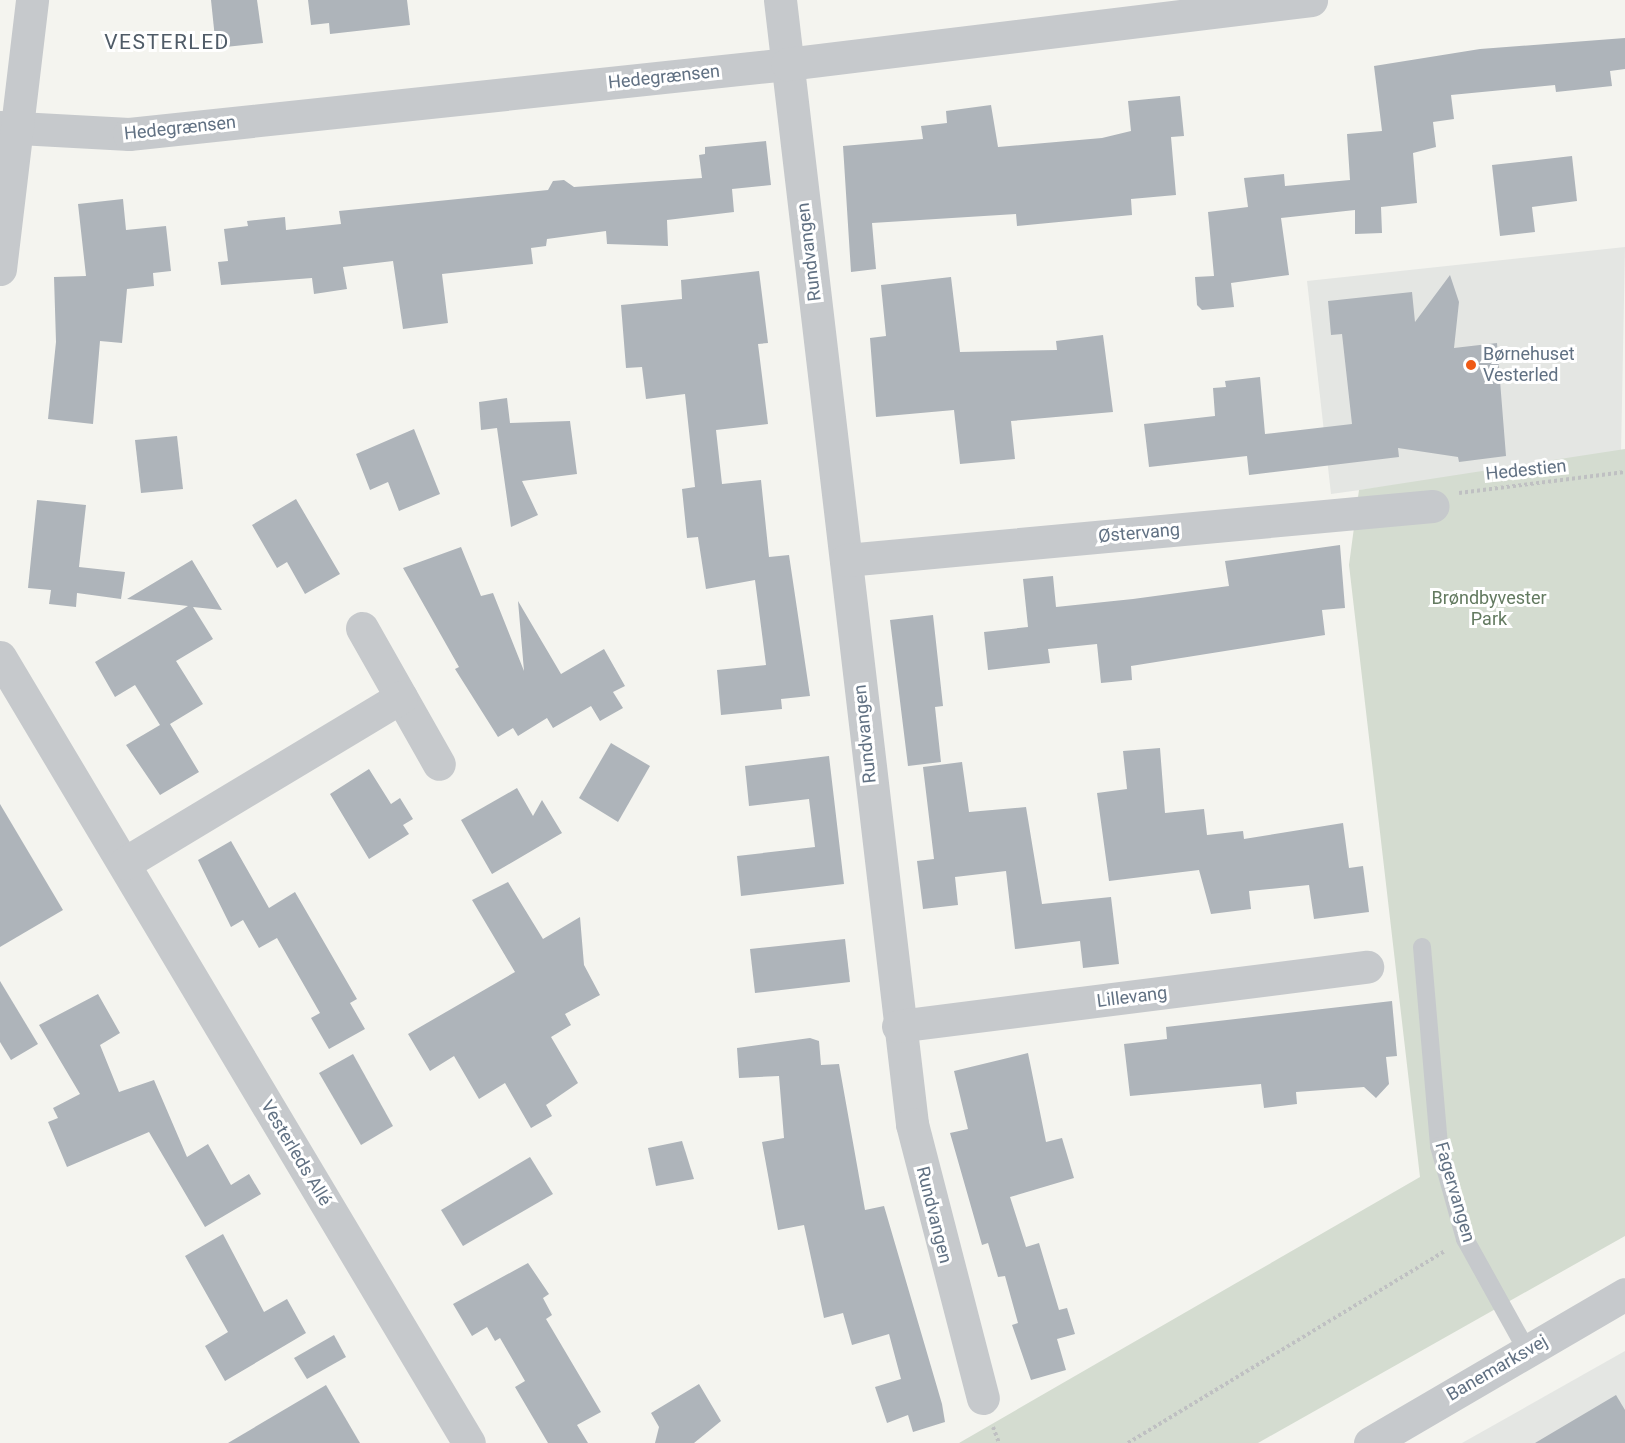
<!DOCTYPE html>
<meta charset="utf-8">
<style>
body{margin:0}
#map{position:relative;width:1625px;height:1443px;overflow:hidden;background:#f4f4ef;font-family:Roboto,sans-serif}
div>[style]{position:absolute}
.built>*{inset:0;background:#e4e6e3}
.green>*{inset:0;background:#d4dcd0}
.building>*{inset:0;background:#aeb4ba}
.path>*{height:4px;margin-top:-2px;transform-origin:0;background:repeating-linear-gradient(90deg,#bfc0c2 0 3px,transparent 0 6px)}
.service>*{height:18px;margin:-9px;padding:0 9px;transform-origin:9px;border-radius:9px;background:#c6c9cc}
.minor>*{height:33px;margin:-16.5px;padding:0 16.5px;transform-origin:16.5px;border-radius:16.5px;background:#c6c9cc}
.tertiary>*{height:33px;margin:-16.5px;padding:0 16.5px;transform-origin:16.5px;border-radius:16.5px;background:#c6c9cc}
.dots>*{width:16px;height:16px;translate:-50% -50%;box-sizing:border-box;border:3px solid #fff;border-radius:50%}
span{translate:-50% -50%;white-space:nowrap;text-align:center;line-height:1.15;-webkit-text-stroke:6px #fff;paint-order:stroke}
.street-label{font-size:18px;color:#617183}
.poi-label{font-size:18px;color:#617183}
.left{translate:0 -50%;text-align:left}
.park-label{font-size:18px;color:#637a60}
.quarter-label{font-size:21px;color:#4f5b67;letter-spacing:1.5px}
</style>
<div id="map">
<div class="built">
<div style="clip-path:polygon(1625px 247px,1621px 454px,1331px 494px,1307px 281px)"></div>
<div style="clip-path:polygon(1625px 1351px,1625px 1443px,1462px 1443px)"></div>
</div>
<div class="green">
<div style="clip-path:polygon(1625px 449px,1625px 1236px,1258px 1443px,959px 1443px,1420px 1177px,1349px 565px,1359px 490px)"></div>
</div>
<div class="building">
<div style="clip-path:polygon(211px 0,257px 0,263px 43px,216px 48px)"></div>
<div style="clip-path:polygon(308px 0,407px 0,410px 25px,330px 34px,329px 23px,311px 25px)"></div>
<div style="clip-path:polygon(1625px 38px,1625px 69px,1610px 71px,1612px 86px,1556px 92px,1555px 85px,1451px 95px,1454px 119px,1433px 122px,1436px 147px,1413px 153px,1417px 203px,1381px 207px,1382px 233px,1355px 234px,1355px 210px,1281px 218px,1289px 275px,1231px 283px,1234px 307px,1202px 310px,1197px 305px,1195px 277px,1214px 276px,1208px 212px,1248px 207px,1244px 178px,1284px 174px,1285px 186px,1350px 180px,1347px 134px,1382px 131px,1374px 66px,1480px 49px)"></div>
<div style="clip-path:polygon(1180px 96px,1184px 136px,1171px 137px,1176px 195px,1131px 199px,1132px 215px,1017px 226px,1016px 214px,872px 223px,876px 269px,851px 272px,843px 146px,923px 139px,921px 126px,947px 123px,946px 111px,991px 105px,998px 147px,1102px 138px,1131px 131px,1128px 101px)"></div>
<div style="clip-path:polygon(766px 141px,771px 185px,732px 189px,734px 212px,667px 220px,668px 246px,607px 244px,606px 231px,547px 239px,546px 246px,531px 248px,533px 264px,442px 274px,448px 323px,403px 329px,393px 261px,343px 267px,347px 289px,314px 294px,312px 278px,221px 285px,218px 262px,228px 261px,224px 229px,248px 226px,247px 221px,285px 217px,286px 230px,341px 224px,339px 211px,548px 190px,553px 181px,564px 180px,574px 187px,702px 178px,699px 155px,705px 154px,705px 147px)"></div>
<div style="clip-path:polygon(1572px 156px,1577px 201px,1532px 207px,1535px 232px,1500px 236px,1492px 165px)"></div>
<div style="clip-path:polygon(123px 199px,126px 230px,166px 226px,171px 271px,153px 273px,154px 286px,127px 289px,122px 343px,100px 341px,93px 424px,48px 419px,56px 342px,54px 277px,86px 276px,78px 204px)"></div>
<div style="clip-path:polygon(759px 271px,768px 343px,758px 344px,768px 424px,716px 430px,722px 484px,761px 480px,769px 557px,789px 555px,810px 696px,781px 699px,782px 709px,721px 715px,717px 670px,766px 665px,755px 580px,706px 589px,698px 537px,687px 538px,682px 489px,695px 487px,685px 394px,646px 399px,642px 367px,626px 368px,621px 305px,682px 299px,681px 280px)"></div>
<div style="clip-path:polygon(1450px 275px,1459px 302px,1454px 348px,1497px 343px,1506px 456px,1459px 462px,1458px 457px,1398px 448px,1399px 457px,1249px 475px,1247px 456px,1149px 467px,1144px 424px,1215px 416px,1213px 388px,1226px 387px,1225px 381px,1260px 377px,1265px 434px,1352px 424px,1342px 334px,1331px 335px,1328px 301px,1412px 292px,1415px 322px)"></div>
<div style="clip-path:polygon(951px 277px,960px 352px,1057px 350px,1056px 341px,1103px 335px,1113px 412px,1011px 421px,1015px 459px,960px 464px,954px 410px,876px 417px,870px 338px,886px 336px,881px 285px)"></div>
<div style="clip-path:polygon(507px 398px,510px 423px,570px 421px,577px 474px,522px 481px,538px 515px,511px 527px,497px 428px,481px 430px,479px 402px)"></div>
<div style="clip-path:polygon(414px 429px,440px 494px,399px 511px,388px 482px,370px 490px,356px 454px)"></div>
<div style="clip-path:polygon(177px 436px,183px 489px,141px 493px,135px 440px)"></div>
<div style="clip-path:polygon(296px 499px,340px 574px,305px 594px,287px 562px,277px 568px,252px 525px)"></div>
<div style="clip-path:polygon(37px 500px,86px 505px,79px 567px,125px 572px,121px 599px,77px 593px,76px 607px,49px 604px,51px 590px,28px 588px)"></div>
<div style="clip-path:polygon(1340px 545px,1345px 608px,1322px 610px,1325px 635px,1131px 666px,1132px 680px,1101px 683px,1097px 644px,1048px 649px,1050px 663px,988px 670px,984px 632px,1028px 627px,1023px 579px,1053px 576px,1056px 607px,1133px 599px,1229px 586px,1225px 561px)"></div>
<div style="clip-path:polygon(461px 547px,481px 596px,493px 593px,524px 671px,518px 601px,561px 674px,604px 649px,625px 686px,613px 692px,623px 708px,600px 721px,591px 706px,553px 728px,547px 718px,518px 736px,513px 728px,498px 737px,455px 669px,459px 667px,403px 568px)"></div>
<div style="clip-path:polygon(192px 560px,222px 610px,193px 607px,213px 639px,176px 661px,203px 704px,170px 724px,199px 772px,160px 795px,126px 745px,160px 725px,135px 685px,115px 697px,95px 662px,188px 606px,127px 599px)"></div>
<div style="clip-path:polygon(933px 615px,943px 706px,935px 707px,941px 762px,908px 766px,890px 620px)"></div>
<div style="clip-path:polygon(611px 743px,650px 766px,618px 822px,579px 798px)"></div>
<div style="clip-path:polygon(1160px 748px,1165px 813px,1204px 809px,1207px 835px,1243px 831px,1244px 839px,1343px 823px,1349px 868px,1363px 866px,1369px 912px,1314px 919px,1309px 885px,1249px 891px,1251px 909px,1211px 914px,1199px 870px,1109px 881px,1097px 793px,1127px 789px,1123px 751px)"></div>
<div style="clip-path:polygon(829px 756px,844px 884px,741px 896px,737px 856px,815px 847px,809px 799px,749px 806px,745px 766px)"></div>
<div style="clip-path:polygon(962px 762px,969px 812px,1026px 807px,1042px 904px,1111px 897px,1119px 964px,1083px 968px,1080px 941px,1015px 949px,1006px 871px,955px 877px,958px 905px,923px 909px,917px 861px,934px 859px,923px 767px)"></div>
<div style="clip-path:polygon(369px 769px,391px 804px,400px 798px,413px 819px,403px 825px,409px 834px,369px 859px,330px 794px)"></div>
<div style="clip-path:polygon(517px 788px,533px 816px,542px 800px,562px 833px,492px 874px,461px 820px)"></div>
<div style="clip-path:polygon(0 804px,63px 910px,0 947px)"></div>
<div style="clip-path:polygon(231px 841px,269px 908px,295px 892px,357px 999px,350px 1003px,365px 1029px,329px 1049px,311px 1018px,320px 1013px,277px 938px,259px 948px,243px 920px,231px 927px,198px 860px)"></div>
<div style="clip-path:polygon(508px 882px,543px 939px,580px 917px,584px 965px,600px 995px,565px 1014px,571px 1025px,551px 1037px,578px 1083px,546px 1105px,552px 1116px,531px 1128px,505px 1083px,479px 1099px,454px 1056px,430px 1071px,408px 1034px,515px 972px,472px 900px)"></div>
<div style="clip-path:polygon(845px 939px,850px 982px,755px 993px,750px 949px)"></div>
<div style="clip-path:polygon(0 981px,38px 1044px,11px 1060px,0 1042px)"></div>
<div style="clip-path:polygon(98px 994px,120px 1033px,100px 1045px,119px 1092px,154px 1080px,187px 1157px,208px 1144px,231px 1185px,249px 1174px,261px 1194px,205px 1227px,149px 1132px,67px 1167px,48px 1122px,58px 1118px,53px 1108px,80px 1094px,39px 1025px)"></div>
<div style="clip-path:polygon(1392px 1001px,1397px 1056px,1386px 1057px,1389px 1084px,1376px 1098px,1364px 1087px,1296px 1092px,1297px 1104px,1264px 1108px,1261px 1084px,1130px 1096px,1124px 1044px,1167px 1039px,1166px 1027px)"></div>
<div style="clip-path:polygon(810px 1038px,819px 1041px,821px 1065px,839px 1064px,865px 1210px,884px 1206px,942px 1404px,945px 1422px,913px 1432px,908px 1415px,887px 1423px,875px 1387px,901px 1379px,889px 1334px,852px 1345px,843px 1313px,824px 1318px,804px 1225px,778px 1230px,762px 1142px,784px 1138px,779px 1076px,739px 1078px,737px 1048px)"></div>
<div style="clip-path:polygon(1028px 1053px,1046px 1142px,1062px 1138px,1074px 1178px,1010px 1197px,1026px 1247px,1039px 1243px,1059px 1310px,1067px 1308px,1075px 1334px,1057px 1339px,1066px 1370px,1031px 1380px,1012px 1325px,1018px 1323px,1005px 1276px,998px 1277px,988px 1243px,982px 1245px,950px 1133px,968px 1129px,954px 1071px)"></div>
<div style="clip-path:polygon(353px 1054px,393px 1126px,361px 1145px,319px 1073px)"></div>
<div style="clip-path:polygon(682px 1141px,694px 1179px,656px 1186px,648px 1148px)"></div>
<div style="clip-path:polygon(530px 1157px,553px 1194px,463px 1246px,441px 1210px)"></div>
<div style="clip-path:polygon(223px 1234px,264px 1312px,287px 1299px,306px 1333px,225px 1381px,205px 1346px,228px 1332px,185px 1256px)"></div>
<div style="clip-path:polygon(528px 1263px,549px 1294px,543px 1298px,552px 1315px,546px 1319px,601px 1412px,577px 1425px,588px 1443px,548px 1443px,515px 1387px,525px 1381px,500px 1338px,495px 1341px,487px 1327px,472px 1336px,453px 1304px)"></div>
<div style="clip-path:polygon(334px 1335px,346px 1357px,307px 1379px,294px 1358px)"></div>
<div style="clip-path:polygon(699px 1384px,721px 1421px,694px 1443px,655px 1443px,659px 1427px,651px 1413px)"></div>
<div style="clip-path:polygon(326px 1385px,360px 1443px,228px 1443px)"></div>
<div style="clip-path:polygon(1616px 1395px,1625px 1410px,1625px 1443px,1535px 1443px)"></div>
</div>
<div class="path">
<div style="left:1459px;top:493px;width:167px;rotate:-7.2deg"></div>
<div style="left:993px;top:1427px;width:17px;rotate:69deg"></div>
<div style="left:1128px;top:1443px;width:371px;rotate:-31.2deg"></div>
</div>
<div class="service">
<div style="left:1422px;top:947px;width:200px;rotate:85.1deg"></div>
<div style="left:1439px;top:1146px;width:97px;rotate:74.4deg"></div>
<div style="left:1465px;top:1239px;width:128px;rotate:61deg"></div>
</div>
<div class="minor">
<div style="left:780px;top:0;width:1132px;rotate:83.3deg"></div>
<div style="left:912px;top:1124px;width:283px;rotate:75.5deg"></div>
<div style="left:0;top:127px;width:129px;rotate:3.1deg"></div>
<div style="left:129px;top:134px;width:662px;rotate:-6.07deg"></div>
<div style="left:787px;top:64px;width:528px;rotate:-6.96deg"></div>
<div style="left:0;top:269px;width:271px;rotate:-83.2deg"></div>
<div style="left:846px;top:560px;width:589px;rotate:-5.26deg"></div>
<div style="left:362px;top:628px;width:156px;rotate:60.5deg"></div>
<div style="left:0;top:657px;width:915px;rotate:59.18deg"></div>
<div style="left:125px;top:863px;width:322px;rotate:-31deg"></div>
<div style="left:898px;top:1026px;width:473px;rotate:-7.2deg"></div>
</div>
<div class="tertiary">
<div style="left:1370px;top:1443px;width:295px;rotate:-30.3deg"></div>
</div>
<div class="dots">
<div style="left:1471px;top:365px;background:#ef5a15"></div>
</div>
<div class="street-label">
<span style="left:664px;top:77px;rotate:-6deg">Hedegrænsen</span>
<span style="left:180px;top:128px;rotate:-6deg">Hedegrænsen</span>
<span style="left:809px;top:252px;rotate:-97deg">Rundvangen</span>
<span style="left:1526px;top:470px;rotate:-6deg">Hedestien</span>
<span style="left:1139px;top:533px;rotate:-5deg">Østervang</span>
<span style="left:865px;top:734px;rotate:-96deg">Rundvangen</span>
<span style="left:1132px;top:997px;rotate:-7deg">Lillevang</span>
<span style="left:296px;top:1153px;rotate:59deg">Vesterleds Allé</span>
<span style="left:1455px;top:1192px;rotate:74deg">Fagervangen</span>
<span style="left:934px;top:1215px;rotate:76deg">Rundvangen</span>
<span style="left:1497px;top:1368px;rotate:-30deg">Banemarksvej</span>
</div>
<div class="poi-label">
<span class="left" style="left:1483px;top:365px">Børnehuset<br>Vesterled</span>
</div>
<div class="park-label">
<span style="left:1489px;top:609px">Brøndbyvester<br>Park</span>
</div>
<div class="quarter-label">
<span style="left:167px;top:42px">VESTERLED</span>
</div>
</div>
